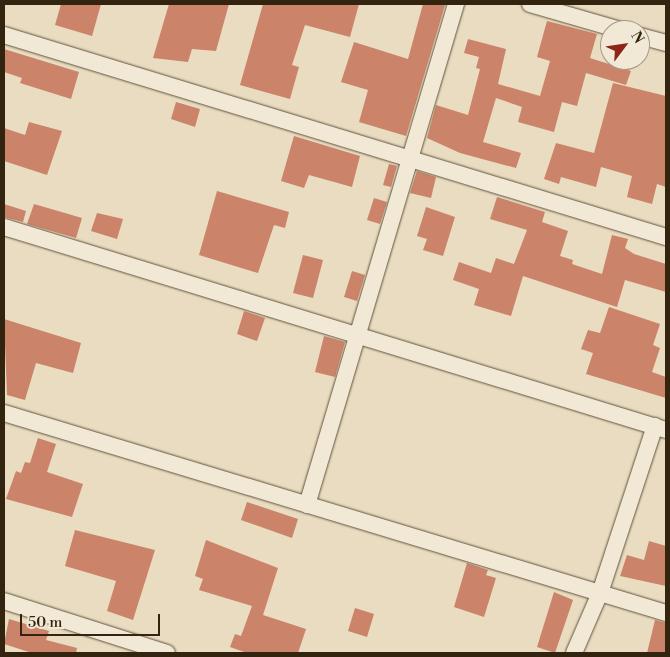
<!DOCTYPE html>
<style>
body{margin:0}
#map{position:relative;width:670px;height:657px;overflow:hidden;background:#e9dcc0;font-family:"Libre Bodoni",serif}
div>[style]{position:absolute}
.building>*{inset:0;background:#cb836a}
.roads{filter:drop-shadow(0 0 1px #60523b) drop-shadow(0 0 1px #60523b)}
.minor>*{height:16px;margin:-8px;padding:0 8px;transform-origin:8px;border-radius:8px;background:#f1e8d6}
span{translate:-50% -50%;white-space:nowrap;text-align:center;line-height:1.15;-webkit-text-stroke:5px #f1e8d6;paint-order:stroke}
.frame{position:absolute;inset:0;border:5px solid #32240f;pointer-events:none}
.north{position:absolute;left:600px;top:20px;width:50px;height:50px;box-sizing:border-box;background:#f1e8d6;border:1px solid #a59a86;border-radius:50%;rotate:59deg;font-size:14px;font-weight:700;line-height:20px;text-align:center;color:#32240f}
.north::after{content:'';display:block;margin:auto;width:18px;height:22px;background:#8f2418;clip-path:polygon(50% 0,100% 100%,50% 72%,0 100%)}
.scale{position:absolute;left:20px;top:614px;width:140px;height:22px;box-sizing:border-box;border:2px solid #32240f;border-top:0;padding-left:6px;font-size:15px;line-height:18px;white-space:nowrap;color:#32240f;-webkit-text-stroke:4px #f1e8d6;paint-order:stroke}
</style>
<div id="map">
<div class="building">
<div style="clip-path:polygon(61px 4px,101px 4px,92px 36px,55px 25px)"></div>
<div style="clip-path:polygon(169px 4px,229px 4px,216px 51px,192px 49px,188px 62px,153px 58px)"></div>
<div style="clip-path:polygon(263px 4px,359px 4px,350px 37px,305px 25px,292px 65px,299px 67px,290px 99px,240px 85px)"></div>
<div style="clip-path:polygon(423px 4px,445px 5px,406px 136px,359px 122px,368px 90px,341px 82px,354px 42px,408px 59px)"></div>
<div style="clip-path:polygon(547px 21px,597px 34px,590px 58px,631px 71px,626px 85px,586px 73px,577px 106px,562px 102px,554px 132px,518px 122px,522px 107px,496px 98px,483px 142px,521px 153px,516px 168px,460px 153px,427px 138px,436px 105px,468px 115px,480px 69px,476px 68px,479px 57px,464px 53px,468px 39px,506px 49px,498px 84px,540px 96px,550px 61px,537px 57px)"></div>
<div style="clip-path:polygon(4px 49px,79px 72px,71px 99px,20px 83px,22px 78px,4px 72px)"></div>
<div style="clip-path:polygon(613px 83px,666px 96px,666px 187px,657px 184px,652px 204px,627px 197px,632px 176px,601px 167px,596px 187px,561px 177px,559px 184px,544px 179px,556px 143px,594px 153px)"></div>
<div style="clip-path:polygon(176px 102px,200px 109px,195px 127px,171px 119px)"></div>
<div style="clip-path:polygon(29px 122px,62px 131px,47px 175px,4px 161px,4px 128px,25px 135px)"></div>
<div style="clip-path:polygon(294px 136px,360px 156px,352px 187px,309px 175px,304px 188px,281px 181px)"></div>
<div style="clip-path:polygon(389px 164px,397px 166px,391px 187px,383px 185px)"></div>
<div style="clip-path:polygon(417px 171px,436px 177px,431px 198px,410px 193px)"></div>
<div style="clip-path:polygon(217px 191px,289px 212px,285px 228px,274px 225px,258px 273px,199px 255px)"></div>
<div style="clip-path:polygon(497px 197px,545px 212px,542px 222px,568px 231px,560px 256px,573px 260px,572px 264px,602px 274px,612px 235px,628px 239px,625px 248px,634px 254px,666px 264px,666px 292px,625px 280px,617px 307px,523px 276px,511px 316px,474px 305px,479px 289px,453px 280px,459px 262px,491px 273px,496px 258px,514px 264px,527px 230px,490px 219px)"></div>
<div style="clip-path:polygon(374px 198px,387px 202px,380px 224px,367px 220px)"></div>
<div style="clip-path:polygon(4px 204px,26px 211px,23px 222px,4px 217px)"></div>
<div style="clip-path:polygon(34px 204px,82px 218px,76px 238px,27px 224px)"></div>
<div style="clip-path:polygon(426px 207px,455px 217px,443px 256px,423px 250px,427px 239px,417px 236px)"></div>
<div style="clip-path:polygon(97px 213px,123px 219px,117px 239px,91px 231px)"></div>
<div style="clip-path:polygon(303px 255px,323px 260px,313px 298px,293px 293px)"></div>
<div style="clip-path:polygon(352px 271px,365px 275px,357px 301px,344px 297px)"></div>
<div style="clip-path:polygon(609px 307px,660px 324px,653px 345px,660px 348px,652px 372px,666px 377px,666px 398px,586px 374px,593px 353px,581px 349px,588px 330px,600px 333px)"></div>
<div style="clip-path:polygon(244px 311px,265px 318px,257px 341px,237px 334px)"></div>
<div style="clip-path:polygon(4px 319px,81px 343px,73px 373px,36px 363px,25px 400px,7px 395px)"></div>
<div style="clip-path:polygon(324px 336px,345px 342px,335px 377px,315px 372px)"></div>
<div style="clip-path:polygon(38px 438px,56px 444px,47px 472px,83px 484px,72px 517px,6px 499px,16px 471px,21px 473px,25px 462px,30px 463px)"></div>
<div style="clip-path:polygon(247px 502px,298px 519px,292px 538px,241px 520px)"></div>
<div style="clip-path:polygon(75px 530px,155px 550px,133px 620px,107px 611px,116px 581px,65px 566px)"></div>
<div style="clip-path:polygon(206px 540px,278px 568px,263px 615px,306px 629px,298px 653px,247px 653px,230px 647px,235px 634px,241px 636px,252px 606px,199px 590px,203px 579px,195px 576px)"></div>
<div style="clip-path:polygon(649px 541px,666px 546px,666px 586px,620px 576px,627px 555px,644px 560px)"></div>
<div style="clip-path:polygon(467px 563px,488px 570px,486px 575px,496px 578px,484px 617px,454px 607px)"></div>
<div style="clip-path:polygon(554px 592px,573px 600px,555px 653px,537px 647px)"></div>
<div style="clip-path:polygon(355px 608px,374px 614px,367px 637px,348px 631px)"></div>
<div style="clip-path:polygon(9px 619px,49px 631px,46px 640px,77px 648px,76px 653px,32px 653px,4px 644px)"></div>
<div style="clip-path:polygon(655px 620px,666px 623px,666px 653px,647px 653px)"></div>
</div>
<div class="roads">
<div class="minor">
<div style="left:530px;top:4px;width:94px;rotate:16.1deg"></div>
<div style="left:4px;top:35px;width:692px;rotate:16.97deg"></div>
<div style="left:640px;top:36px;width:27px;rotate:15deg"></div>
<div style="left:4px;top:227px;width:692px;rotate:17.05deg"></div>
<div style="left:4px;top:413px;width:692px;rotate:16.81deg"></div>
<div style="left:307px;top:505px;width:523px;rotate:-73.44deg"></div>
<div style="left:4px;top:601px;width:171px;rotate:17.7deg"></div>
<div style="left:574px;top:653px;width:65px;rotate:-66.6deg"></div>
<div style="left:600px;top:593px;width:176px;rotate:-71.8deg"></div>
</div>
</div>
<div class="frame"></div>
<div class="north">N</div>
<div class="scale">50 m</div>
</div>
